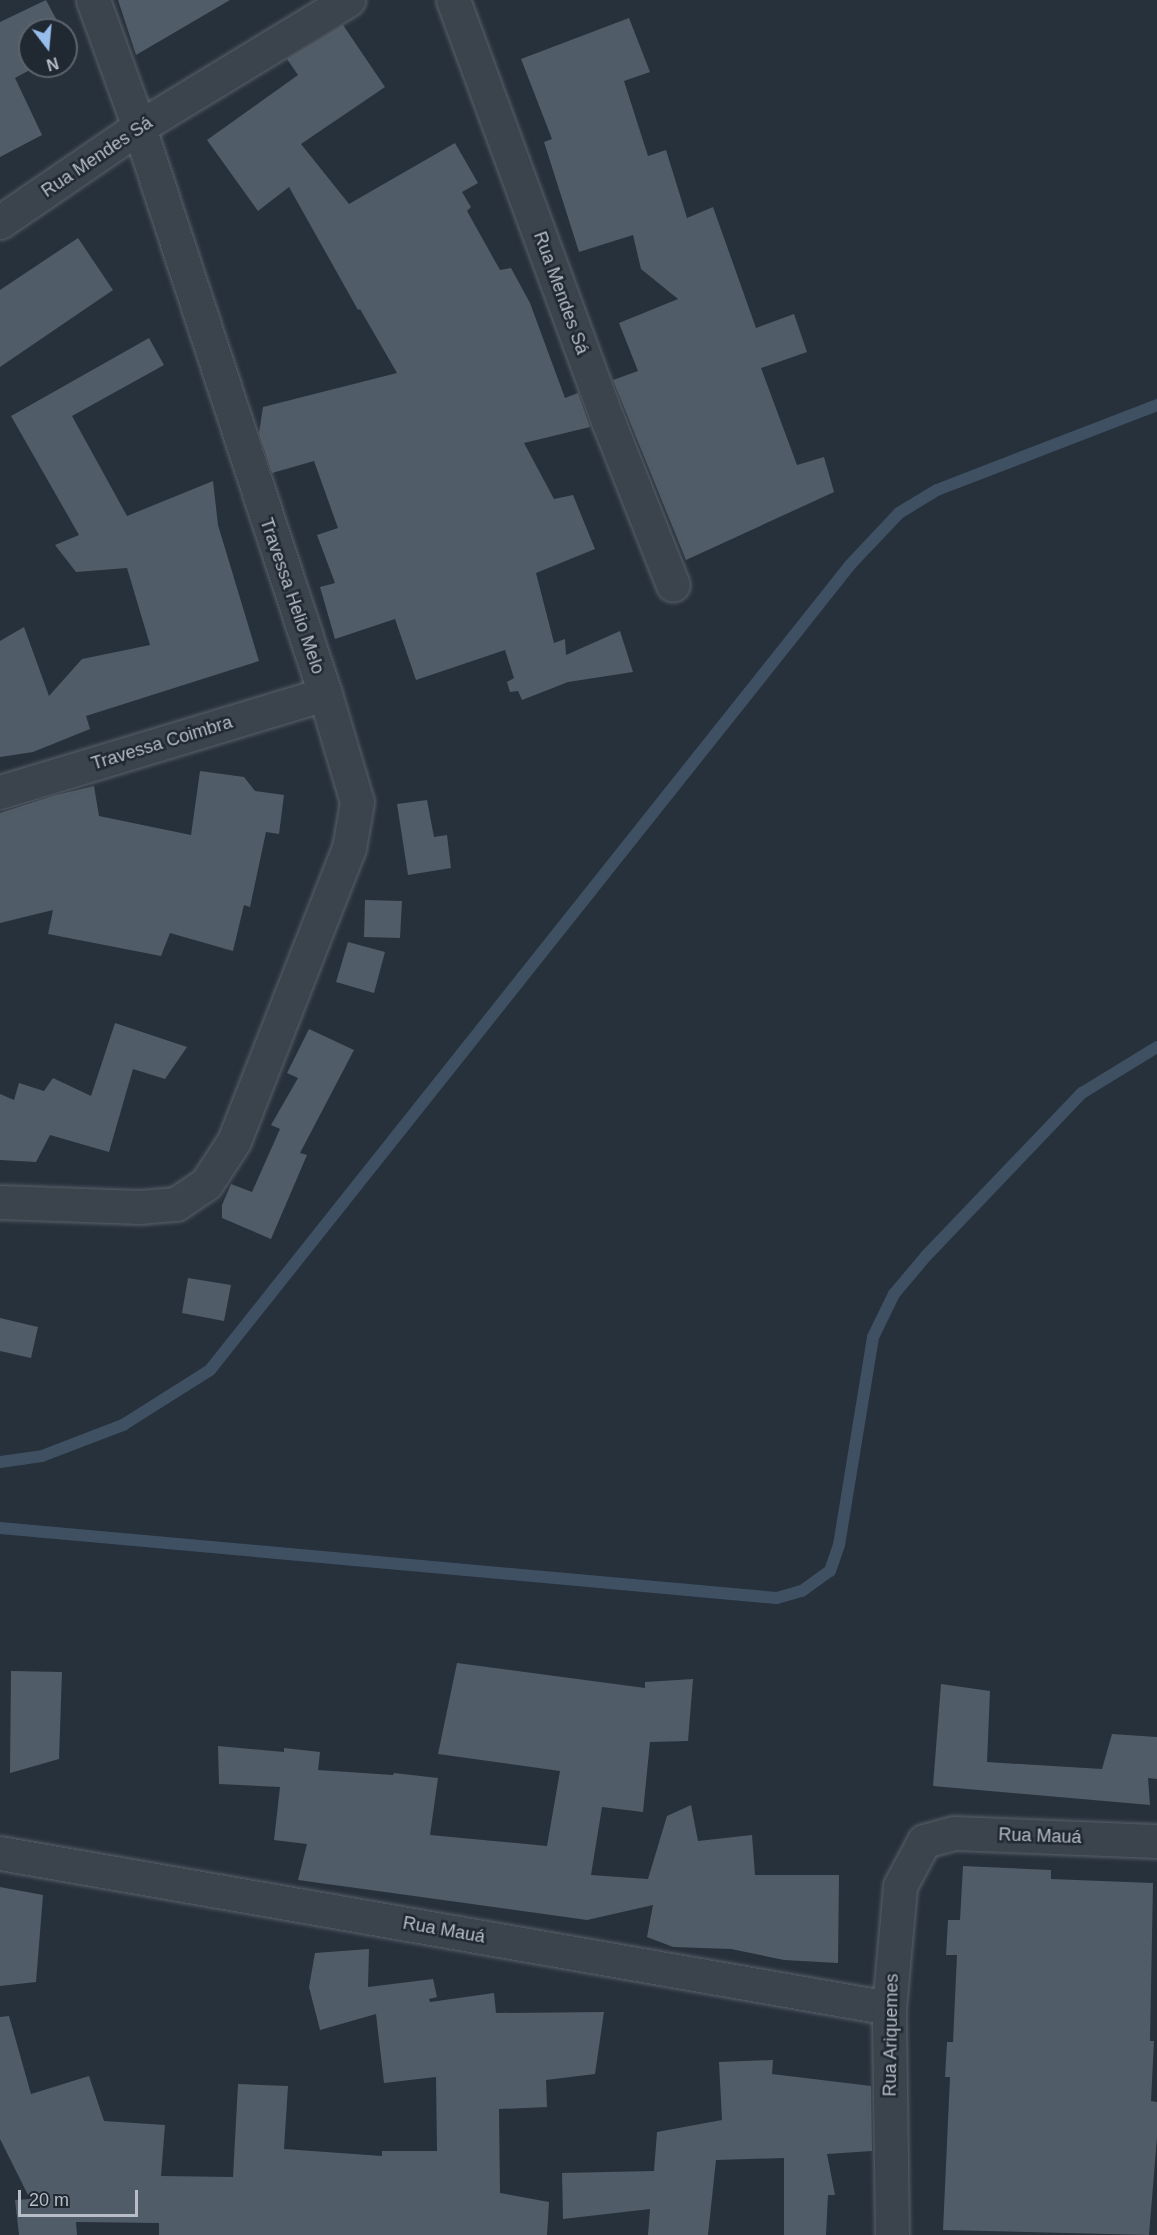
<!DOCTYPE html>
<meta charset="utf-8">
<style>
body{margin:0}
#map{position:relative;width:1157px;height:2235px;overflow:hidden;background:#27313c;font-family:Helvetica,sans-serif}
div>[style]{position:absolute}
.stream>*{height:12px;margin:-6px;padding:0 6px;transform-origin:6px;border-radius:6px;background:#3f5063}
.building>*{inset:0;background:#505c67}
.roads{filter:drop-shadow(0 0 2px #59616a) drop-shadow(0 0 2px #59616a)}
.minor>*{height:33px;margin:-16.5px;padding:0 16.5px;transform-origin:16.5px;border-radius:16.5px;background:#3b434c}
.tertiary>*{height:33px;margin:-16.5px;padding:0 16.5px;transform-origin:16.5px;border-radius:16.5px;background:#3b434c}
span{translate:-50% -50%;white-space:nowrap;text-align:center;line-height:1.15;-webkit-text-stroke:5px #202831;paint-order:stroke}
.street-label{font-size:18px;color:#b7bec7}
.north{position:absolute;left:18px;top:18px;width:60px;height:60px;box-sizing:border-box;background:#202831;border:2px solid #5c646d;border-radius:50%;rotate:164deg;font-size:16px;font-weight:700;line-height:24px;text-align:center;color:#b7bec7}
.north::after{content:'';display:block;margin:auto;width:21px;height:27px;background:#96bdec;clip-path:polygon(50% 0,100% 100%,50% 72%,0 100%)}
.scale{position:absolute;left:18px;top:2190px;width:120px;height:27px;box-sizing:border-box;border:3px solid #b7bec7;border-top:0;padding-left:8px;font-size:18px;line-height:21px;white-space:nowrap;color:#b7bec7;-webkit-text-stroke:4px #202831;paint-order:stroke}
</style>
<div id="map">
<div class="stream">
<div style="left:0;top:1462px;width:42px;rotate:-8.1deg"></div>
<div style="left:42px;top:1456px;width:87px;rotate:-20.9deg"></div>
<div style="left:123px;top:1425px;width:103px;rotate:-32.3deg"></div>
<div style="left:210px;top:1370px;width:1028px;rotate:-51.51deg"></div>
<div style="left:850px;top:565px;width:71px;rotate:-46.7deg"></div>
<div style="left:899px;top:513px;width:44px;rotate:-31.2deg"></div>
<div style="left:937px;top:490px;width:236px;rotate:-21.1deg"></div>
<div style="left:0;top:1528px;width:780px;rotate:5.15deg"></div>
<div style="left:777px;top:1598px;width:26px;rotate:-16deg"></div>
<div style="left:802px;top:1591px;width:34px;rotate:-36deg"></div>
<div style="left:830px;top:1571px;width:28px;rotate:-71deg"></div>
<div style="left:839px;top:1545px;width:211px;rotate:-80.7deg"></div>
<div style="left:873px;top:1337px;width:48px;rotate:-64deg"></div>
<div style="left:894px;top:1294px;width:50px;rotate:-49.9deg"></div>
<div style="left:926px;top:1256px;width:226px;rotate:-46.3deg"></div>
<div style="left:1082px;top:1093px;width:88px;rotate:-31.5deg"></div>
</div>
<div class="building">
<div style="clip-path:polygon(46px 0,62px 30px,30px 30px,30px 66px,37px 66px,15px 78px,42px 135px,0 157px,0 22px)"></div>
<div style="clip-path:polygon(118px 0,230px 0,136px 55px)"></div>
<div style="clip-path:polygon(629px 18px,650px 72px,624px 81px,648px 156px,666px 150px,687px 218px,713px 207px,756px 328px,794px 314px,807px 352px,761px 368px,797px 465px,824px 457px,834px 492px,686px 560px,613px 380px,638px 371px,619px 323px,678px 299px,641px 269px,633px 235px,579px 252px,544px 142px,552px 139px,521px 59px)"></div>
<div style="clip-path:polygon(343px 25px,385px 87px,301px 144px,349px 204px,455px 143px,478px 183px,462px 192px,471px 207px,467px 211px,500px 270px,511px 268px,530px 303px,565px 398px,578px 393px,590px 427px,524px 443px,554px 499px,573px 495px,595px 549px,536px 573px,554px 643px,565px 639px,566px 655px,620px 631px,633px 672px,568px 682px,522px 700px,518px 691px,510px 692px,507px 682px,514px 678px,505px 650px,416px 680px,395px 619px,335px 639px,320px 587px,335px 583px,317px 535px,338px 528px,314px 461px,272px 473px,259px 433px,263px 407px,397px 373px,360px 309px,358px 310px,289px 187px,258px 211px,207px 140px,298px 75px,287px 59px)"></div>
<div style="clip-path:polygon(78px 238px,113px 290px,0 367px,0 290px)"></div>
<div style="clip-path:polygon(149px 338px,164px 365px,72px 416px,127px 516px,213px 481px,218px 525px,259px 661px,86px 716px,90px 729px,33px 752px,0 757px,0 641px,24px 627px,49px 696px,82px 659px,150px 645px,127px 568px,76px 572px,55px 545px,79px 535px,11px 416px)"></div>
<div style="clip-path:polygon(200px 771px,244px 777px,255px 791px,284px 795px,279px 834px,266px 832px,250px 907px,244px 905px,233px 951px,170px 933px,161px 956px,48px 934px,53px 910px,0 923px,0 813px,56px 795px,94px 786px,99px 816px,191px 835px)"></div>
<div style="clip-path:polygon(427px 800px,434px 837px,447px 835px,451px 868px,408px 875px,397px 804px)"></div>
<div style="clip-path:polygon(365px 900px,402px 901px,400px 938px,364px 937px)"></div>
<div style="clip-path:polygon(348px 942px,385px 952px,374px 993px,336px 982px)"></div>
<div style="clip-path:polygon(115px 1023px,187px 1047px,165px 1079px,133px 1069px,109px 1152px,50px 1135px,36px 1162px,0 1160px,0 1094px,14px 1100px,19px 1083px,44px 1091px,53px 1078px,91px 1096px)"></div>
<div style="clip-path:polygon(309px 1029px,354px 1050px,300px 1153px,307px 1155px,271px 1239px,222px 1218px,222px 1205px,231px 1184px,252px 1192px,280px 1129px,271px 1125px,298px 1078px,287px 1073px)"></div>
<div style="clip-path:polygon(188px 1278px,231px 1285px,224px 1321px,182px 1313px)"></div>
<div style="clip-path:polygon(0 1318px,38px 1327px,31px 1358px,0 1351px)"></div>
<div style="clip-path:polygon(457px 1663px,645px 1688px,645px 1682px,693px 1679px,688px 1741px,650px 1742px,643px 1812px,602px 1807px,591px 1875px,648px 1879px,667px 1816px,691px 1805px,698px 1841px,752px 1835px,755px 1875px,839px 1875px,838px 1963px,784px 1960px,731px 1949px,673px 1947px,647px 1937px,653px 1905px,587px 1920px,298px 1880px,307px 1844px,274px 1840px,280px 1787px,219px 1784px,218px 1746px,284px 1752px,284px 1748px,320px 1752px,318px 1770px,393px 1775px,394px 1773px,438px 1778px,430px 1835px,547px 1846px,560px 1771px,438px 1754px)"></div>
<div style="clip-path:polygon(11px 1671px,62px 1672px,59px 1759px,10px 1773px)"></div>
<div style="clip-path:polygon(941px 1684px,990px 1691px,987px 1762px,1102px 1769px,1112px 1734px,1157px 1737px,1157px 1779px,1148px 1778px,1150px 1805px,933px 1786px)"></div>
<div style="clip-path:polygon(963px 1866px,1051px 1870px,1051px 1879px,1153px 1883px,1150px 2041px,1154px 2041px,1151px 2101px,1157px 2102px,1157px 2137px,1149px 2235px,943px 2230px,950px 2077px,945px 2077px,947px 2042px,953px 2042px,957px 1955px,946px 1955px,948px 1920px,960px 1920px)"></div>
<div style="clip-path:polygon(0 1887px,43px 1895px,36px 1982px,0 1986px)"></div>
<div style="clip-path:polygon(369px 1949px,368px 1987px,433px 1979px,437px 1997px,429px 1999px,430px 2002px,494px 1993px,496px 2013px,604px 2012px,595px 2074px,546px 2080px,547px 2107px,499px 2109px,500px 2193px,549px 2202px,547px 2235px,159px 2235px,159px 2223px,76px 2222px,77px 2235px,19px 2235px,15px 2200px,30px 2199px,0 2139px,0 2017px,9px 2016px,31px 2094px,89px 2076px,104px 2121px,165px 2125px,161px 2176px,233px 2177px,238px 2084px,288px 2086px,284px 2149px,382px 2156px,382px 2151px,437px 2151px,436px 2077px,384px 2083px,376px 2014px,320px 2030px,309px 1987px,315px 1953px)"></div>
<div style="clip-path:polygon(773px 2060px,772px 2074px,871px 2086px,872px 2151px,827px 2154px,835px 2195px,828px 2195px,826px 2235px,784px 2235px,784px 2158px,716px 2160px,708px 2235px,648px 2235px,650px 2209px,563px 2219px,562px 2173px,654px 2171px,657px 2132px,722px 2120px,719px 2062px)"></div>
</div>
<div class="roads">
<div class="minor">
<div style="left:453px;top:0;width:449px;rotate:69.8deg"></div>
<div style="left:608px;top:421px;width:176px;rotate:68.4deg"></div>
<div style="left:0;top:792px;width:339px;rotate:-16.8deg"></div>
<div style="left:0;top:1202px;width:140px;rotate:2deg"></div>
<div style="left:140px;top:1207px;width:36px;rotate:-5deg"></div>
<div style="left:176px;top:1204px;width:36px;rotate:-34deg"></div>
<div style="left:206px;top:1184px;width:51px;rotate:-56.9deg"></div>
<div style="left:234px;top:1141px;width:315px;rotate:-68.6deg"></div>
<div style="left:349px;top:848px;width:47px;rotate:-80.1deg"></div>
<div style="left:357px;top:802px;width:113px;rotate:-106.5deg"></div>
<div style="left:325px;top:694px;width:597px;rotate:-108.16deg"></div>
<div style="left:139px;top:127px;width:135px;rotate:-109.9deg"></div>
<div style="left:0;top:1853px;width:902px;rotate:9.89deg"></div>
<div style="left:892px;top:2235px;width:227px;rotate:-90.8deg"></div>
<div style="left:889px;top:2008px;width:122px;rotate:-84.8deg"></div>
<div style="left:900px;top:1886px;width:51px;rotate:-61.9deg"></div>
<div style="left:924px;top:1841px;width:31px;rotate:-15deg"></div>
<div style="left:954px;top:1833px;width:203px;rotate:2.3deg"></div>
</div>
<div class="tertiary">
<div style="left:0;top:222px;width:168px;rotate:-34.4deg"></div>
<div style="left:139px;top:127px;width:245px;rotate:-31.3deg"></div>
</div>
</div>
<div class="street-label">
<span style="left:97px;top:157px;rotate:-34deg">Rua Mendes Sá</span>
<span style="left:561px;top:293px;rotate:70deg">Rua Mendes Sá</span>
<span style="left:292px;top:596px;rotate:71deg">Travessa Helio Melo</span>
<span style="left:162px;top:743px;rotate:-17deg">Travessa Coimbra</span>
<span style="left:1040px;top:1836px;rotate:2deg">Rua Mauá</span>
<span style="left:444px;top:1930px;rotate:10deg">Rua Mauá</span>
<span style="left:891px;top:2035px;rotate:-89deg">Rua Ariquemes</span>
</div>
<div class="north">N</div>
<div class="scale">20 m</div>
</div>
